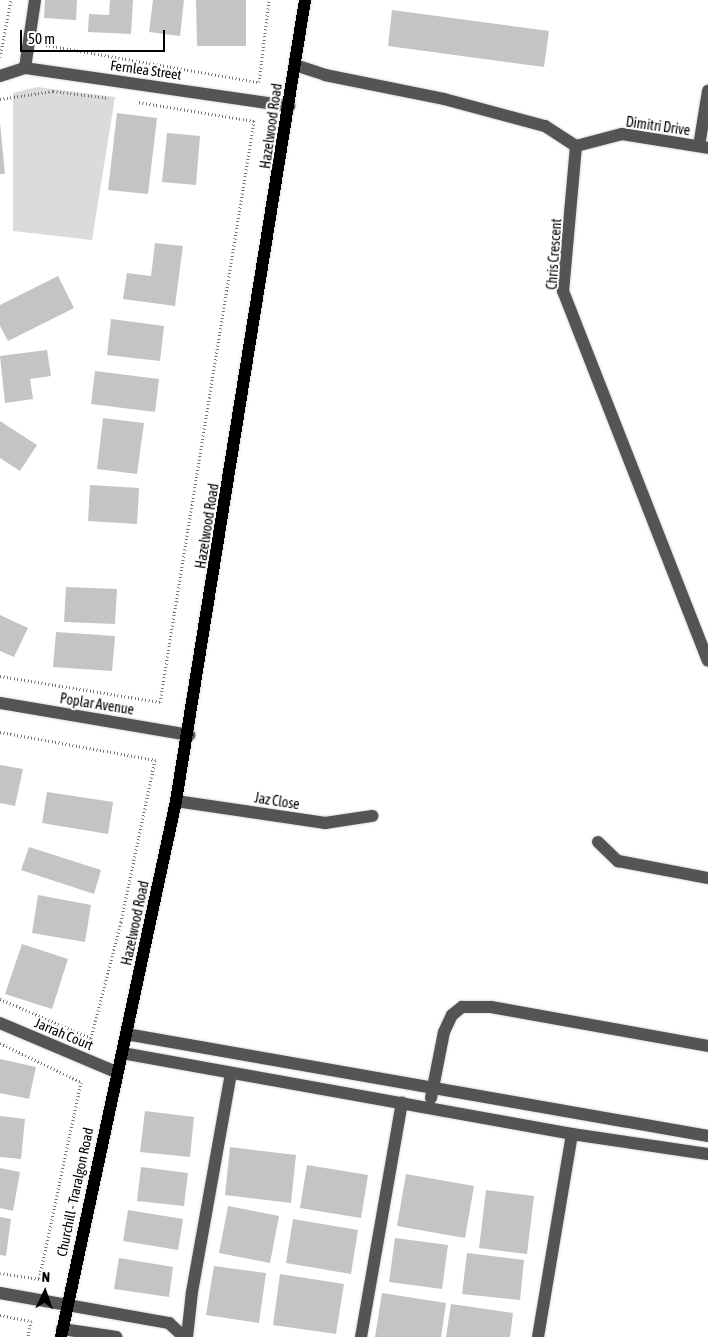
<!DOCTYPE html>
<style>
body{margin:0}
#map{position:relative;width:708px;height:1337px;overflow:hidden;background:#fff;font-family:"Asap Condensed",sans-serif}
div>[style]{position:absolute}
.green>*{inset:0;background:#dbdbdb}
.building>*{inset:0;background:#c4c4c4}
.path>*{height:3px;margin-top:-1.5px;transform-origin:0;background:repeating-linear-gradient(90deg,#767676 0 1px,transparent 0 3.5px)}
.roads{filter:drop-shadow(0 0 1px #dbdbdb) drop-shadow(0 0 1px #dbdbdb)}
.minor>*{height:12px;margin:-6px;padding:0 6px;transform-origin:6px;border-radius:6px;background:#545454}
.major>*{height:12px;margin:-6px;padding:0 6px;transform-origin:6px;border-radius:6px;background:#000}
span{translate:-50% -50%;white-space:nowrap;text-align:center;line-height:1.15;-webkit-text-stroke:4px #fff;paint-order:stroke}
.street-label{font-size:14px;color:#000}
.north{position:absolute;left:20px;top:1267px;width:50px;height:50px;-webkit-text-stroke:4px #fff;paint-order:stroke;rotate:3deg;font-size:14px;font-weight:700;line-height:20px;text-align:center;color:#000}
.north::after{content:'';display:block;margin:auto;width:18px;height:22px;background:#000;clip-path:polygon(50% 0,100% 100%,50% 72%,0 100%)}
.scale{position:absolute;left:20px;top:30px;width:145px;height:22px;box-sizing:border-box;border:2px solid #000;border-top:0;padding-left:6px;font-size:15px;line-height:18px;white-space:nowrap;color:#000;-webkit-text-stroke:4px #fff;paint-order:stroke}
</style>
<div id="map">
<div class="green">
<div style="clip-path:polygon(37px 87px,115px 97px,92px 240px,13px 231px,13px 93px)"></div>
</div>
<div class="building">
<div style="clip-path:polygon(45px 0,77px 0,76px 20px,44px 18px)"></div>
<div style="clip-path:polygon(110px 0,133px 0,131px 34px,88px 32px,89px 14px,109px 15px)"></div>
<div style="clip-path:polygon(153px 0,184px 0,180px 36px,149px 32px)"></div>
<div style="clip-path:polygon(196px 0,246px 0,246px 46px,197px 46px)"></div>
<div style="clip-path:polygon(392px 10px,549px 31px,544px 67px,388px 46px)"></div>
<div style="clip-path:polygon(117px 113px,157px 118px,148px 194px,108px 190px)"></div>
<div style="clip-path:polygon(0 122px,5px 174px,0 174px)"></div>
<div style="clip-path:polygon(167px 133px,200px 136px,196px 185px,162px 182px)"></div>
<div style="clip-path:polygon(155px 243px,183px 246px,175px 306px,123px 299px,127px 273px,151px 276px)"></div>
<div style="clip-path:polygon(58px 276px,74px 308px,8px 341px,0 326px,0 305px)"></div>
<div style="clip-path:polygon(111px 319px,164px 326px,160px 361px,107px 355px)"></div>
<div style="clip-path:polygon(47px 350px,51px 376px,30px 379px,33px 399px,5px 403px,0 356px)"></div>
<div style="clip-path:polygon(95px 371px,159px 379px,155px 412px,91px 404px)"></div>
<div style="clip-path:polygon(103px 418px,144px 423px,137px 474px,97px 469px)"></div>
<div style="clip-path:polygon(0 421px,37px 445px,20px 471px,0 458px)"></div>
<div style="clip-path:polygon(90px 485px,139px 488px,137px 524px,88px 521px)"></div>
<div style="clip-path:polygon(66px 587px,117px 589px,115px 624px,64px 622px)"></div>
<div style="clip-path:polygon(0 615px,28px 628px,14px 657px,0 651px)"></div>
<div style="clip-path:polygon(56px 632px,115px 636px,112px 671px,53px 667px)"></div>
<div style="clip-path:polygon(0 765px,23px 769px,15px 806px,0 803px)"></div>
<div style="clip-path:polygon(47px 792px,113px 802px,108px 834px,42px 823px)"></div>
<div style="clip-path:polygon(29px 847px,101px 870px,94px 894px,21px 870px)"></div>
<div style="clip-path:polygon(38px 895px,91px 905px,85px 942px,32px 933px)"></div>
<div style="clip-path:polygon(22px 944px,68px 959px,52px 1009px,5px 994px)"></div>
<div style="clip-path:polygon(0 1059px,36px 1067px,29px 1099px,0 1093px)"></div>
<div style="clip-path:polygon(145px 1111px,194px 1117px,190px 1157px,140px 1152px)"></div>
<div style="clip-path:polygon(0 1116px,25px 1119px,21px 1159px,0 1157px)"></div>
<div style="clip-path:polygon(230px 1147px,296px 1155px,291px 1203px,225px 1195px)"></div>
<div style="clip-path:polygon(307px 1165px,368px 1175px,361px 1218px,300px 1208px)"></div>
<div style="clip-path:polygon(141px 1167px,188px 1173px,184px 1206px,137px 1201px)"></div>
<div style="clip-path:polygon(0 1168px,20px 1172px,13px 1211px,0 1208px)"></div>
<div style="clip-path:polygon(406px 1174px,474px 1186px,465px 1238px,397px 1226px)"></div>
<div style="clip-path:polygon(486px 1190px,534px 1196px,527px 1254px,479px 1248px)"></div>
<div style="clip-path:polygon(228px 1206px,279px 1216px,270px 1263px,219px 1253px)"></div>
<div style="clip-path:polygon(128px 1210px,183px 1219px,178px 1250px,123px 1241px)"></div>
<div style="clip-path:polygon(0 1217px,11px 1219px,6px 1256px,0 1255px)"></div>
<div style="clip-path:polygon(293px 1219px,358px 1230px,351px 1274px,286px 1263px)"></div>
<div style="clip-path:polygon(395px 1238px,448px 1245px,442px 1289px,389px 1282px)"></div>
<div style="clip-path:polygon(467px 1253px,524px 1260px,520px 1300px,462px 1294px)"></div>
<div style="clip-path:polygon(119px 1258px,173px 1267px,169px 1297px,114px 1289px)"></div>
<div style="clip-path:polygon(214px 1266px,266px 1273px,259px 1323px,206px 1315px)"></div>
<div style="clip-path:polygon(280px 1274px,344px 1284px,336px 1334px,273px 1325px)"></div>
<div style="clip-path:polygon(382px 1293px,446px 1303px,441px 1337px,375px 1337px)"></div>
<div style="clip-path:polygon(451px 1304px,513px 1313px,510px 1337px,446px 1337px)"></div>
</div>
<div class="path">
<div style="left:46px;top:45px;width:216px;rotate:9.9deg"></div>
<div style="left:259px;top:82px;width:83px;rotate:-83deg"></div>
<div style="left:0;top:57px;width:58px;rotate:-79.1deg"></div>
<div style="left:0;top:99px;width:54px;rotate:-8.6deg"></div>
<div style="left:53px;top:91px;width:56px;rotate:7.1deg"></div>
<div style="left:0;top:676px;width:162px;rotate:9.2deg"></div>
<div style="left:160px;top:702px;width:589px;rotate:-80.81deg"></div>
<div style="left:254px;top:121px;width:118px;rotate:-170.7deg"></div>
<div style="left:0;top:732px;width:158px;rotate:10.2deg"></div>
<div style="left:155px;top:760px;width:166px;rotate:101.9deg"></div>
<div style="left:121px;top:922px;width:120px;rotate:104.5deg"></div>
<div style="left:91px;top:1038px;width:99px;rotate:-156.8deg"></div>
<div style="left:0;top:1043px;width:90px;rotate:25.7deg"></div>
<div style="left:81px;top:1082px;width:201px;rotate:102deg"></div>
<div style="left:39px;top:1279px;width:39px;rotate:-171deg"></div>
<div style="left:0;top:1315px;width:32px;rotate:11deg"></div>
<div style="left:31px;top:1321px;width:16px;rotate:101deg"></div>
</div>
<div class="roads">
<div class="minor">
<div style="left:295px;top:65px;width:32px;rotate:18deg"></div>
<div style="left:325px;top:75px;width:121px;rotate:11.4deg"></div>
<div style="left:444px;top:99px;width:105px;rotate:15deg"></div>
<div style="left:545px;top:126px;width:37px;rotate:33deg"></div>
<div style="left:576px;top:146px;width:146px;rotate:95.1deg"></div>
<div style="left:563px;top:291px;width:397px;rotate:68.6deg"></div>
<div style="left:25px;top:68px;width:69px;rotate:-81.6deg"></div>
<div style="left:0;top:76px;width:26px;rotate:-18deg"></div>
<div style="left:25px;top:68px;width:267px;rotate:8.2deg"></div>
<div style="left:576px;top:146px;width:48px;rotate:-14.6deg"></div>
<div style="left:622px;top:134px;width:87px;rotate:9.2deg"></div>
<div style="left:699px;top:146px;width:56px;rotate:-80.7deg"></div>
<div style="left:0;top:703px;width:192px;rotate:9.6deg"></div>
<div style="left:176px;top:801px;width:151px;rotate:8.4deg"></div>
<div style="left:325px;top:823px;width:48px;rotate:-8.5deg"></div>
<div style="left:598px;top:842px;width:28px;rotate:44deg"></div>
<div style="left:618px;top:861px;width:92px;rotate:10.7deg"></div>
<div style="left:0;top:1023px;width:126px;rotate:22.9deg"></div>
<div style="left:126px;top:1034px;width:591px;rotate:9.94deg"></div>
<div style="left:122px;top:1053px;width:457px;rotate:10.2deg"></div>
<div style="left:572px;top:1134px;width:137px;rotate:8.4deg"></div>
<div style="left:431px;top:1098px;width:67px;rotate:-78.9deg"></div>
<div style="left:444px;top:1032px;width:19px;rotate:-65deg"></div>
<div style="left:452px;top:1015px;width:13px;rotate:-39deg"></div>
<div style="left:462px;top:1007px;width:29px"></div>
<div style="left:491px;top:1007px;width:220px;rotate:10.2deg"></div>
<div style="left:0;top:1293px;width:172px;rotate:10.1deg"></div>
<div style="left:169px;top:1323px;width:21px;rotate:43deg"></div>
<div style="left:62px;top:1329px;width:55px;rotate:8.4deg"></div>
<div style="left:187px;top:1337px;width:45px;rotate:-83.7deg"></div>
<div style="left:192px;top:1292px;width:221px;rotate:-79.9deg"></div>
<div style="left:361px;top:1337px;width:238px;rotate:-80.1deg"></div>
<div style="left:538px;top:1337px;width:206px;rotate:-80.5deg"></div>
</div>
<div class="major">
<div style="left:61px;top:1337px;width:548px;rotate:-77.89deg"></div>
<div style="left:176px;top:801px;width:811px;rotate:-80.85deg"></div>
</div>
</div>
<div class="street-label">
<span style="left:146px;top:70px;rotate:8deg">Fernlea Street</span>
<span style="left:271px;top:126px;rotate:-82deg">Hazelwood Road</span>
<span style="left:658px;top:126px;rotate:8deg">Dimitri Drive</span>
<span style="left:554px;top:254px;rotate:-86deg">Chris Crescent</span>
<span style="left:207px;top:526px;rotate:-81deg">Hazelwood Road</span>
<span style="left:97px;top:704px;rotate:9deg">Poplar Avenue</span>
<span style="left:277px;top:801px;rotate:9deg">Jaz Close</span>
<span style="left:135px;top:923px;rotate:-78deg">Hazelwood Road</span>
<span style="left:64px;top:1034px;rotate:23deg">Jarrah Court</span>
<span style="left:75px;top:1192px;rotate:-78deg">Churchill - Traralgon Road</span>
</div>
<div class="north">N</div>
<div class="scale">50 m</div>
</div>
